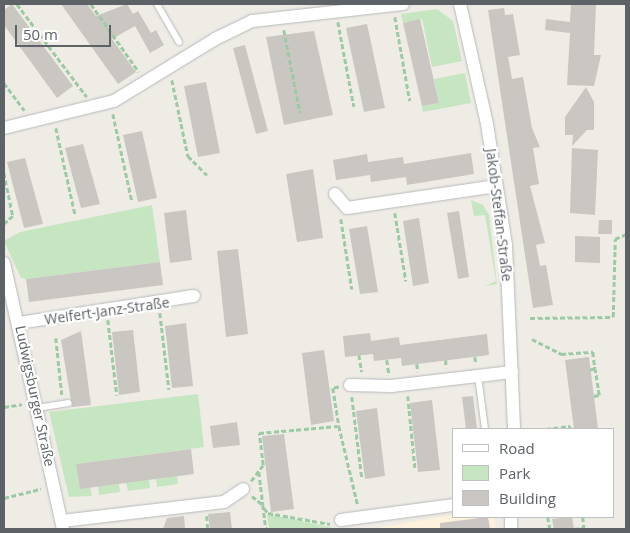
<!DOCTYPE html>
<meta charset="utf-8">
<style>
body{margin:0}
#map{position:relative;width:630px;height:533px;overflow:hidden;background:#efece5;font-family:"Open Sans",sans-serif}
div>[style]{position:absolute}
.commercial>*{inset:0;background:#fef2dc}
.green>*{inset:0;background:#c6e6c2}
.building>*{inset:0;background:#cac7c2}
.path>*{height:2.5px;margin-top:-1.25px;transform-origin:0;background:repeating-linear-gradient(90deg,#9ccaa4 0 5px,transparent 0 7.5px)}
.roads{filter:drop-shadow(0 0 1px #b6b8bc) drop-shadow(0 0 1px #b6b8bc)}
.lane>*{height:6px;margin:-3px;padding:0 3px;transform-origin:3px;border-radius:3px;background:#fff}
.street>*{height:12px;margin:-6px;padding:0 6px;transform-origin:6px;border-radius:6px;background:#fff}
span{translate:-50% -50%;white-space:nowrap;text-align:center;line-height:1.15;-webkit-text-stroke:4.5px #fff;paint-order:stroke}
.street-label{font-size:14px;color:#5d6266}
.frame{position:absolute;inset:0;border:5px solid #5d6266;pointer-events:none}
.legend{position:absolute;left:452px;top:428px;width:162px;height:90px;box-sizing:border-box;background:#fff;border:1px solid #bec0c2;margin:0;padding:6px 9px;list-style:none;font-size:15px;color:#5d6266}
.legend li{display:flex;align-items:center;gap:10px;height:25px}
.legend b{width:25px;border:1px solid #bec0c2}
.scale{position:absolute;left:15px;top:25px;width:96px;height:22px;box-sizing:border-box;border:2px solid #5d6266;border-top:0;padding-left:6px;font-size:15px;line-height:18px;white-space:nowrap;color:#5d6266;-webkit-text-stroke:4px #fff;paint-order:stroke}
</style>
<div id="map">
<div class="commercial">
<div style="clip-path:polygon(454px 515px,494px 517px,496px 529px,370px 529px)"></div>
</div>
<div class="green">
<div style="clip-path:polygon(437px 9px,453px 21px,462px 61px,432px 67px,422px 19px,403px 23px,401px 14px)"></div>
<div style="clip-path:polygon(465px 73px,471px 103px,423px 112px,422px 106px,439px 103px,434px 79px)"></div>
<div style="clip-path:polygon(471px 200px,483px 205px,489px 215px,497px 284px,485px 286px,496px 281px,485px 215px,474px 216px)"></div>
<div style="clip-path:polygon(152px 205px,160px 262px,26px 279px,21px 278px,4px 241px,20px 232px)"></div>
<div style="clip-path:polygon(198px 394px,204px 447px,77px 464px,80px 488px,90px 487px,92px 496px,69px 497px,49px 412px)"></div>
<div style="clip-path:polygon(177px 476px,178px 484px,157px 487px,156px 479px)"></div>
<div style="clip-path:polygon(149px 479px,150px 488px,128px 491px,126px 483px)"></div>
<div style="clip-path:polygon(119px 484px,120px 492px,99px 495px,98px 486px)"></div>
<div style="clip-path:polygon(267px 514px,339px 529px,269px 529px)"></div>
</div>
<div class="building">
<div style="clip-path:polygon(12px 4px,73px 86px,57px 98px,4px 25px,4px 10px)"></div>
<div style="clip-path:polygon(61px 4px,87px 4px,96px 16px,127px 4px,133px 14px,138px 11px,151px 33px,156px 30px,164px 45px,150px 53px,135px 26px,112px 39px,136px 72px,118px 84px)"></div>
<div style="clip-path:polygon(571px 4px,596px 4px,594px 55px,601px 55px,594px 86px,567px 85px,570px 33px,545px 30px,546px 19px,570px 22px)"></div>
<div style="clip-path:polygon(504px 8px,505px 15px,513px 14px,520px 55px,508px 57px,512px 79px,523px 77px,532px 128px,540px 147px,533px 148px,539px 184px,530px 186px,545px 243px,536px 245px,540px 266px,546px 265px,553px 305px,533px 308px,488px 10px)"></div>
<div style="clip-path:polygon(420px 19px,439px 103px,422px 106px,403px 23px)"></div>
<div style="clip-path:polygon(367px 24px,385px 108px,364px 112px,346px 28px)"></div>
<div style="clip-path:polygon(314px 31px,333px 115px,284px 125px,266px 37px)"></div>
<div style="clip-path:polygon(245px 45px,268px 131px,256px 134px,233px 48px)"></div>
<div style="clip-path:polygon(206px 82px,220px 153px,198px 157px,184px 86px)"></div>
<div style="clip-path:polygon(586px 87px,594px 102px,594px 130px,587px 130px,572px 146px,573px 135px,565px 135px,565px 117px)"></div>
<div style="clip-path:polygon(142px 131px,157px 198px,138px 202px,123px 135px)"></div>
<div style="clip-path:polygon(83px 144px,100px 204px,81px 208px,65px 148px)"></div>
<div style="clip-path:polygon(572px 148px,598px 150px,595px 215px,570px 213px)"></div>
<div style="clip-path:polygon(471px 153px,474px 174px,407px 185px,406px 177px,371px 182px,370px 175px,336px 180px,333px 160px,367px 154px,368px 162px,403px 157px,404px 164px)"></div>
<div style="clip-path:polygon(25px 158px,43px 224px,24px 228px,7px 162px)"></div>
<div style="clip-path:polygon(313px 169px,323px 238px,297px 242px,286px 174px)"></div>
<div style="clip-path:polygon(186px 210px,192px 260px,170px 263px,164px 213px)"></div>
<div style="clip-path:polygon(459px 211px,469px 277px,458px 279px,447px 213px)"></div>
<div style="clip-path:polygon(419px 218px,429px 283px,413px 286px,403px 221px)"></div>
<div style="clip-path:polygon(599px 220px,612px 220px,612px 234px,598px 234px)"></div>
<div style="clip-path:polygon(367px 226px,378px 292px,360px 294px,349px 229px)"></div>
<div style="clip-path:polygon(575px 236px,600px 237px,600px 263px,575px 262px)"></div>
<div style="clip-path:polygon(238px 249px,248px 334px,226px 337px,217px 251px)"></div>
<div style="clip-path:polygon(160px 262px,163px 285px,29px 302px,26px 279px)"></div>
<div style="clip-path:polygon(186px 323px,193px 386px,172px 388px,165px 326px)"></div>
<div style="clip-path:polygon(133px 330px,140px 392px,119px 395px,112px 332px)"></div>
<div style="clip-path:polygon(81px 331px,91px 405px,72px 407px,61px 340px)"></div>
<div style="clip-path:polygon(370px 333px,371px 341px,399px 337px,400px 345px,487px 334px,489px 355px,402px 366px,401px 358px,374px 361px,373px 354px,345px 357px,343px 336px)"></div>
<div style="clip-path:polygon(324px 350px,334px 421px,311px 425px,302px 353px)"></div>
<div style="clip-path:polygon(589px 357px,598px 429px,574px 429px,565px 360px)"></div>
<div style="clip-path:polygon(473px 396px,477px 429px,466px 429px,462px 397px)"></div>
<div style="clip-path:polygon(432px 400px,440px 470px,418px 472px,410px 403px)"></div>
<div style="clip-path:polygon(377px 408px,385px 476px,365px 479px,356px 411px)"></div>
<div style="clip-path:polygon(237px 422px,240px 445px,213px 448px,210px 426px)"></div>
<div style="clip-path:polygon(284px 434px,294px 509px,271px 512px,262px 436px)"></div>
<div style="clip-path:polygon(191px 449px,194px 474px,80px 489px,76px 464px)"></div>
<div style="clip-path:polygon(230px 512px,232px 529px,210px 529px,208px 514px)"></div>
<div style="clip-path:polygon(184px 516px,185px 529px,163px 529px,167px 518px)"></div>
<div style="clip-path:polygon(488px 517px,490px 529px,440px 529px,440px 523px)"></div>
<div style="clip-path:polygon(572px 517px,574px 529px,554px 529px,552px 519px)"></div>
</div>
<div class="path">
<div style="left:17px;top:4px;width:116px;rotate:53deg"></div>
<div style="left:91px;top:4px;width:83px;rotate:54.8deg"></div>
<div style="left:395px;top:17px;width:85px;rotate:79.9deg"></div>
<div style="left:338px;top:22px;width:86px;rotate:79.3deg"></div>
<div style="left:284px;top:30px;width:84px;rotate:79deg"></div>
<div style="left:172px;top:80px;width:78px;rotate:78.1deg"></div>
<div style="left:188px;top:156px;width:27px;rotate:45deg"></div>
<div style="left:4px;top:83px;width:34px;rotate:53deg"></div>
<div style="left:113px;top:114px;width:89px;rotate:77.7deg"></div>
<div style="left:56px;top:128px;width:88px;rotate:77.5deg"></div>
<div style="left:4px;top:173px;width:44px;rotate:78.2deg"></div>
<div style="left:13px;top:216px;width:12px;rotate:138deg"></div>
<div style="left:395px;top:213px;width:69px;rotate:80.8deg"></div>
<div style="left:341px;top:219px;width:71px;rotate:81.1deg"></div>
<div style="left:160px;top:313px;width:77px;rotate:83.2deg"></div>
<div style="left:530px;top:318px;width:83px;rotate:-0.7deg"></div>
<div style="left:613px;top:317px;width:78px;rotate:-88.5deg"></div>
<div style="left:615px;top:239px;width:12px;rotate:-24deg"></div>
<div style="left:108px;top:320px;width:76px;rotate:83.2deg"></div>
<div style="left:56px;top:338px;width:57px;rotate:84deg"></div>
<div style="left:532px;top:339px;width:33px;rotate:27deg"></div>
<div style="left:561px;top:354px;width:32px;rotate:-4deg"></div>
<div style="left:593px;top:352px;width:17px;rotate:83deg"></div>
<div style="left:595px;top:369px;width:5px;rotate:169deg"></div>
<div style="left:359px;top:355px;width:17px;rotate:80deg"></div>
<div style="left:475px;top:357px;width:7px;rotate:82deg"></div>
<div style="left:387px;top:360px;width:15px;rotate:82deg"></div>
<div style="left:446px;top:360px;width:8px;rotate:90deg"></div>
<div style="left:417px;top:364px;width:8px;rotate:83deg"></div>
<div style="left:339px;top:387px;width:6px;rotate:171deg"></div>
<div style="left:333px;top:388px;width:38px;rotate:81deg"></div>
<div style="left:339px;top:426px;width:82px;rotate:76.6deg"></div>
<div style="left:408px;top:396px;width:72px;rotate:84.4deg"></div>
<div style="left:594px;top:396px;width:5px;rotate:-11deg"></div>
<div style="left:599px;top:395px;width:26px;rotate:-99deg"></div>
<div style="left:352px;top:397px;width:82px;rotate:83deg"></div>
<div style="left:4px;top:407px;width:18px;rotate:-9deg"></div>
<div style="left:546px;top:429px;width:24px;rotate:-7deg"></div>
<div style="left:570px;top:426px;width:3px;rotate:90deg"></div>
<div style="left:259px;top:472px;width:33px;rotate:83deg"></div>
<div style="left:251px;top:481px;width:20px;rotate:-53deg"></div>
<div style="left:263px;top:465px;width:32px;rotate:-97deg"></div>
<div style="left:259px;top:433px;width:79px;rotate:-5.1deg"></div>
<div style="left:252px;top:496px;width:14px;rotate:39deg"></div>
<div style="left:263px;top:505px;width:24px;rotate:83deg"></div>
<div style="left:4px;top:498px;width:38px;rotate:-14deg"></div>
<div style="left:264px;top:508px;width:6px;rotate:51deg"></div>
<div style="left:268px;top:513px;width:63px;rotate:10.1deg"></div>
<div style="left:207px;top:516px;width:13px;rotate:86deg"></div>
<div style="left:548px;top:517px;width:12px;rotate:81deg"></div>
<div style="left:583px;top:517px;width:12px;rotate:85deg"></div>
<div style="left:574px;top:529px;width:10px;rotate:-6deg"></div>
</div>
<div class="roads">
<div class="lane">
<div style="left:157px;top:4px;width:44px;rotate:59.9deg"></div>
<div style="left:478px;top:376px;width:53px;rotate:82.5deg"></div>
<div style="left:37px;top:408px;width:32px;rotate:-9deg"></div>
</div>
<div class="street">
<div style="left:460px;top:4px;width:123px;rotate:77.3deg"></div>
<div style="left:487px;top:124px;width:122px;rotate:81.1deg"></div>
<div style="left:506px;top:245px;width:184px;rotate:87.5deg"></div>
<div style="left:4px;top:128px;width:113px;rotate:-13.8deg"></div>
<div style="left:114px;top:101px;width:119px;rotate:-31.5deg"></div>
<div style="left:215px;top:39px;width:41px;rotate:-25.9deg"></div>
<div style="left:252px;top:21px;width:152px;rotate:-6.4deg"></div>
<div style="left:335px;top:194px;width:18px;rotate:49deg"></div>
<div style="left:347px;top:208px;width:151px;rotate:-8.4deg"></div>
<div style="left:4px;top:263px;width:272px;rotate:77.5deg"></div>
<div style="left:19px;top:323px;width:177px;rotate:-8.8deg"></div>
<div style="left:350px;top:385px;width:41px;rotate:1.4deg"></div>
<div style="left:391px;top:386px;width:122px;rotate:-6.6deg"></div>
<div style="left:341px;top:520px;width:114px;rotate:-7.6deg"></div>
<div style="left:62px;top:521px;width:163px;rotate:-6.7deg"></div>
<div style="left:224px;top:502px;width:23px;rotate:-34deg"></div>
<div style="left:511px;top:529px;width:12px;rotate:-90deg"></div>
</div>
</div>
<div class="street-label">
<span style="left:499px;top:215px;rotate:83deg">Jakob-Steffan-Straße</span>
<span style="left:107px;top:311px;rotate:-8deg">Weifert-Janz-Straße</span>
<span style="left:35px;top:396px;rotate:78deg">Ludwigsburger Straße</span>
</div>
<div class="frame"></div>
<ul class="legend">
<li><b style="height:6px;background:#fff"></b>Road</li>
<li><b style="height:14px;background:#c6e6c2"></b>Park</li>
<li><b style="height:14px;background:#cac7c2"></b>Building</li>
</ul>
<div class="scale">50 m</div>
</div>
